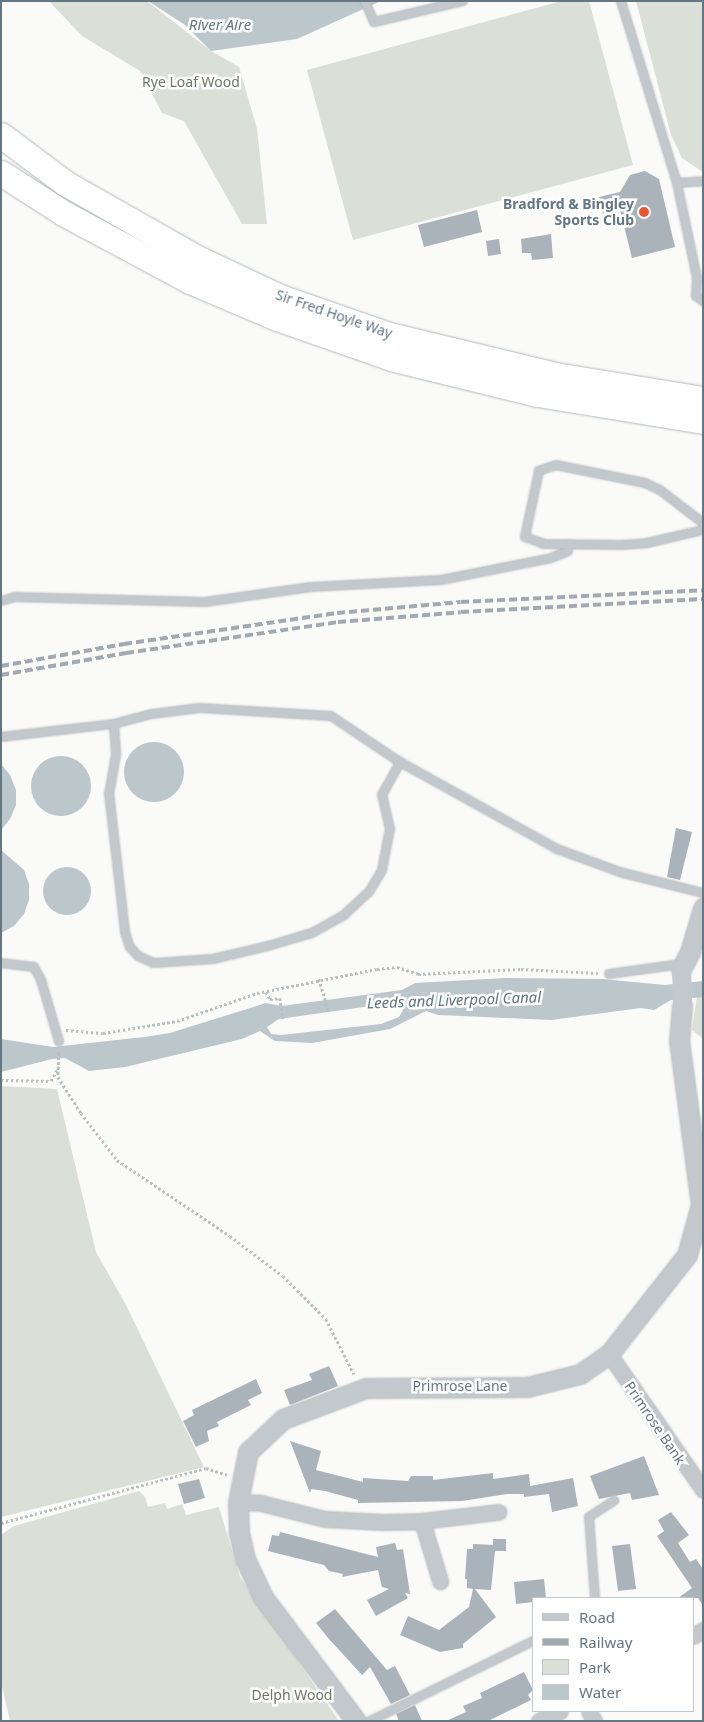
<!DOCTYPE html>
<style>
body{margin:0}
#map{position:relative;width:704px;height:1722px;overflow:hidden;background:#fafaf8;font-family:"Noto Sans",sans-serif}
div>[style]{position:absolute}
.green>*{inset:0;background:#dadfd7}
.water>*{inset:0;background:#bbc7cb}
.round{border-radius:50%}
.building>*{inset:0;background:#aab3b9}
.path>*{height:2.5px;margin-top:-1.25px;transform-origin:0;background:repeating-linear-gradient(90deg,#bbbfc2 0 2.5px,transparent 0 5px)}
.roads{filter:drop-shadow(0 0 1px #b4b9bd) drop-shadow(0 0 1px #b4b9bd)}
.service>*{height:8px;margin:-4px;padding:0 4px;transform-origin:4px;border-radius:4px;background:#c3c8cc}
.minor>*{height:15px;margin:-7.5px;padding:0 7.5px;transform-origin:7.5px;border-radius:7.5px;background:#c3c8cc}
.tertiary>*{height:19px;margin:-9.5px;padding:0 9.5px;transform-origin:9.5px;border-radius:9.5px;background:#c3c8cc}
.trunk>*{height:25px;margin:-12.5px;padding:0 12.5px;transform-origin:12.5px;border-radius:12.5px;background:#fff}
.rail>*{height:4px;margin-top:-2px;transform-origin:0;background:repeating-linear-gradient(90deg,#a2aab0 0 8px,transparent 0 12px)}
.tertiary-bridge>*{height:19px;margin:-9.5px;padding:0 9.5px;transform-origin:9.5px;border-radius:9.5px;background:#c3c8cc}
.dots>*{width:14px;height:14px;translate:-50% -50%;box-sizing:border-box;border:2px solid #fff;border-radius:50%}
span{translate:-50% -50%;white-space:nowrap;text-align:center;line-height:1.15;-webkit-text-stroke:5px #fff;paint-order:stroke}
.park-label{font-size:14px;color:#687a64}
.poi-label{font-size:14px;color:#657683;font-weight:700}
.right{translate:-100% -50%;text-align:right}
.street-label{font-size:14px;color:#657683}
.water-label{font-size:15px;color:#60757c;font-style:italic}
.frame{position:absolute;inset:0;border:2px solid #657683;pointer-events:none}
.legend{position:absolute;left:532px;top:1597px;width:162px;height:115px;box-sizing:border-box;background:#fff;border:1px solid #c1c8cd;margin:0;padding:6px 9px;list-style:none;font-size:15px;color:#657683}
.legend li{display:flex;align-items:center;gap:10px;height:25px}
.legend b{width:25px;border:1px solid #c1c8cd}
</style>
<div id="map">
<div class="green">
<div style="clip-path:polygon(49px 1px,147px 1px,211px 51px,239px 67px,257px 129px,267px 224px,242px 224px,184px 121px,162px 113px,140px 71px,82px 36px)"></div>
<div style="clip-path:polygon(562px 1px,589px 1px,633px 165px,353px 240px,307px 70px)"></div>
<div style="clip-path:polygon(636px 1px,703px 1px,703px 172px,682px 158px,671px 135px)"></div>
<div style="clip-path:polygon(697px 996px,703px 997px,703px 1039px,692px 1030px)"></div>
<div style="clip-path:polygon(1px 1086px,57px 1089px,96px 1252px,126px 1305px,204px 1467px,1px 1517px)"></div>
<div style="clip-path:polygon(139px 1491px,145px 1497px,148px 1507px,165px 1503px,167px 1509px,182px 1504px,186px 1515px,219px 1507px,240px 1577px,339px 1721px,10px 1721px,1px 1682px,1px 1535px,14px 1526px)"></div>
</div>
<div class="water">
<div style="clip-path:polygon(148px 1px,381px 1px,297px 39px,211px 51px,185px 25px)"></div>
<div class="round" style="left:124px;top:742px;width:60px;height:60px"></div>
<div class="round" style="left:31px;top:756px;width:60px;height:60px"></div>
<div style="clip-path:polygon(1px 764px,10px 775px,16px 790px,16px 805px,10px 819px,1px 830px)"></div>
<div style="clip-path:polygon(1px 850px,24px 870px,29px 884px,29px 900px,24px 914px,14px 926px,1px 933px)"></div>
<div class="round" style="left:43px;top:867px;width:48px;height:48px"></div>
<div style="clip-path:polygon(evenodd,506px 978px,602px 979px,665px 985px,703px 981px,703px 997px,671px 1000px,654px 1010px,641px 1008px,551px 1020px,438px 1015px,426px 1011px,390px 1029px,312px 1043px,275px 1041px,260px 1031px,242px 1039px,125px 1067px,89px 1071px,65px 1058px,52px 1059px,1px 1072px,1px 1039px,53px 1047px,144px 1037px,170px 1033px,266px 1003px,281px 1006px,402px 990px,415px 983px,506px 978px,399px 1002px,403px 1010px,399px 1017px,381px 1024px,281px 1035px,271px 1034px,267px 1027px,279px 1019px,399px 1002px)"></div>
</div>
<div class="building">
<div style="clip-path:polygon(645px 171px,659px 179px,675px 247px,632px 258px,620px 210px,603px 214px,599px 197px,620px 192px,630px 175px)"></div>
<div style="clip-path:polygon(477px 210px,482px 232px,424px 247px,418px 225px)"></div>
<div style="clip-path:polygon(551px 234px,553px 258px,532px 260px,531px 253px,522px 253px,521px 239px)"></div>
<div style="clip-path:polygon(499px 239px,501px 254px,488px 256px,486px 241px)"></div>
<div style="clip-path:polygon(676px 828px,692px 832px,680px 880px,667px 877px)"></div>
<div style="clip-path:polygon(329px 1366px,338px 1386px,290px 1405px,284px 1390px,312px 1380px,309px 1374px)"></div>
<div style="clip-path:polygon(256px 1379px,262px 1393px,248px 1400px,251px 1405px,217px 1422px,219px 1426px,207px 1431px,209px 1441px,196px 1447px,183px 1421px,194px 1415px,192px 1410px)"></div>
<div style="clip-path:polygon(290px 1441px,321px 1451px,316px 1470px,363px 1482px,363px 1478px,408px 1481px,411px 1476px,433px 1476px,433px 1480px,493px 1473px,493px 1479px,529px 1474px,530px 1486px,573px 1478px,578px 1506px,552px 1512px,549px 1494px,524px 1497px,524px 1494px,507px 1494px,462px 1501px,358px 1503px,358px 1500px,325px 1491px,311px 1489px,310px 1493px)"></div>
<div style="clip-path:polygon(644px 1456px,659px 1495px,632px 1500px,630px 1493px,599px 1499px,590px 1476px)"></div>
<div style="clip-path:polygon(199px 1479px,205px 1498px,184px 1504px,178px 1484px)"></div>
<div style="clip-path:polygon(671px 1512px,689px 1535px,678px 1543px,690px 1562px,696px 1559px,703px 1569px,703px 1606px,698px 1598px,678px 1598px,692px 1588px,657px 1536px,664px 1531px,658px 1520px)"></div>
<div style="clip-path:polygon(280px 1532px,378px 1557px,376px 1547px,395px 1543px,397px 1550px,403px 1549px,410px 1594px,405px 1593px,408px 1598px,376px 1616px,367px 1600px,389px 1589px,382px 1587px,378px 1570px,342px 1577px,343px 1574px,329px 1571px,324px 1565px,268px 1551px,272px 1535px,279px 1536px)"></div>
<div style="clip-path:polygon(493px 1539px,506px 1539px,506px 1551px,495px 1551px,491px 1590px,475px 1589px,496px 1617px,463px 1644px,463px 1648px,440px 1652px,400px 1635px,408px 1616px,439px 1630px,469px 1607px,473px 1589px,467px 1588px,467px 1579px,465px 1579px,467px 1549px,473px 1549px,473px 1544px,493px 1545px)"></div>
<div style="clip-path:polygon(630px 1544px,636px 1589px,618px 1591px,612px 1546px)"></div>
<div style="clip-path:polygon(544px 1579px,546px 1598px,533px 1598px,533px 1602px,516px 1604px,514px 1582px)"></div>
<div style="clip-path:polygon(335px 1609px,387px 1670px,395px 1666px,410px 1695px,391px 1704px,370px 1667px,362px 1675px,329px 1639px,316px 1623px)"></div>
<div style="clip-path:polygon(524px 1672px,533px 1690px,528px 1695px,531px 1700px,488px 1721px,446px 1721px,466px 1712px,463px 1706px,482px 1698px,480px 1693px)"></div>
<div style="clip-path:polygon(415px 1705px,422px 1721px,399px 1721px,396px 1714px)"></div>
</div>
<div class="path">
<div style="left:319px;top:979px;width:34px;rotate:73deg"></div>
<div style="left:266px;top:992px;width:8px;rotate:60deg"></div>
<div style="left:270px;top:999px;width:10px;rotate:-6deg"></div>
<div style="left:280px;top:998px;width:21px;rotate:82deg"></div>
<div style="left:66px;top:1030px;width:37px;rotate:5deg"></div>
<div style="left:103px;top:1033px;width:75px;rotate:-9.2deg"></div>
<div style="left:177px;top:1021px;width:85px;rotate:-19.3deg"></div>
<div style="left:257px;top:993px;width:122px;rotate:-11.3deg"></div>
<div style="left:377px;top:969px;width:20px;rotate:-6deg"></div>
<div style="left:397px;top:967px;width:22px;rotate:18deg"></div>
<div style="left:418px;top:974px;width:103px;rotate:-2.8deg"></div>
<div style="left:521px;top:969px;width:77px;rotate:3deg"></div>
<div style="left:59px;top:1052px;width:25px;rotate:92deg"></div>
<div style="left:58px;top:1077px;width:43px;rotate:57.4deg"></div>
<div style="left:81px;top:1113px;width:59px;rotate:52.5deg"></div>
<div style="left:117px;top:1160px;width:136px;rotate:33.9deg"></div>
<div style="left:230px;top:1236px;width:66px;rotate:37deg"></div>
<div style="left:283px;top:1276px;width:61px;rotate:45deg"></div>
<div style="left:326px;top:1319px;width:62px;rotate:63deg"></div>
<div style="left:1px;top:1080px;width:50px;rotate:1.1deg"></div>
<div style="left:51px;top:1081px;width:16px;rotate:-63deg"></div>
<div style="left:1px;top:1523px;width:212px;rotate:-15deg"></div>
<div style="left:206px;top:1468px;width:22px;rotate:18deg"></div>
</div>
<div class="roads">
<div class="service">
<div style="left:365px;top:1px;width:23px;rotate:67deg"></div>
<div style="left:374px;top:22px;width:91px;rotate:-13.3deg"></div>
<div style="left:621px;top:1px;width:190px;rotate:72.9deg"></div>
<div style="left:677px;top:183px;width:26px;rotate:-4deg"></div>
<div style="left:677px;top:183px;width:97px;rotate:78.1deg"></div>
<div style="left:697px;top:278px;width:18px;rotate:93deg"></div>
<div style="left:696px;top:296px;width:9px;rotate:36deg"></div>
<div style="left:703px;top:523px;width:54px;rotate:-142.5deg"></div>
<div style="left:660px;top:490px;width:17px;rotate:-155deg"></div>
<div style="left:645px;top:483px;width:91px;rotate:-168.6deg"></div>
<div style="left:556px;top:465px;width:18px;rotate:161deg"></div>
<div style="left:539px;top:471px;width:67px;rotate:102deg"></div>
<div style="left:525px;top:537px;width:20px;rotate:20deg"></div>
<div style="left:544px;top:544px;width:77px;rotate:0.7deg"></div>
<div style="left:621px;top:545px;width:26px;rotate:-4deg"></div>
<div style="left:647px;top:543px;width:57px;rotate:-13.1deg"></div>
<div style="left:1px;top:601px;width:15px;rotate:-16deg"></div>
<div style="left:15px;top:597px;width:190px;rotate:1.5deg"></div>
<div style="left:205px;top:602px;width:107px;rotate:-8.1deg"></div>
<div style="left:311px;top:587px;width:130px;rotate:-3.1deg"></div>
<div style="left:441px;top:580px;width:112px;rotate:-11.3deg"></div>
<div style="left:551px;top:558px;width:18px;rotate:-22deg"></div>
<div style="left:568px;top:551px;width:7px;rotate:-90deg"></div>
<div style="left:114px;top:724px;width:31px;rotate:86deg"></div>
<div style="left:116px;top:755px;width:39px;rotate:100deg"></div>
<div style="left:109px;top:793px;width:140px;rotate:83.4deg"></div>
<div style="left:125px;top:932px;width:16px;rotate:72deg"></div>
<div style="left:130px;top:947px;width:12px;rotate:48deg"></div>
<div style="left:138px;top:956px;width:17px;rotate:24deg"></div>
<div style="left:154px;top:963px;width:59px;rotate:-3.9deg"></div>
<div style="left:213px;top:959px;width:57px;rotate:-13.3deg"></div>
<div style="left:268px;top:946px;width:46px;rotate:-16.5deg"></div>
<div style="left:312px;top:933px;width:37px;rotate:-29deg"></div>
<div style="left:344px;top:915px;width:34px;rotate:-43deg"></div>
<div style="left:369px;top:892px;width:26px;rotate:-59deg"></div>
<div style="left:382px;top:870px;width:42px;rotate:-79deg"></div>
<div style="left:390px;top:829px;width:35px;rotate:-103deg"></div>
<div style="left:382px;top:795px;width:38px;rotate:-61deg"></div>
<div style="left:1px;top:737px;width:114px;rotate:-6.6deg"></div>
<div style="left:114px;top:724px;width:39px;rotate:-15deg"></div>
<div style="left:152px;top:714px;width:48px;rotate:-7.1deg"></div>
<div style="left:200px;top:708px;width:131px;rotate:3.5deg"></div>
<div style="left:331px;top:716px;width:83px;rotate:33.7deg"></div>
<div style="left:400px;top:762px;width:179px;rotate:29deg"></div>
<div style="left:557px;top:849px;width:70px;rotate:20deg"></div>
<div style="left:623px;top:873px;width:82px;rotate:14deg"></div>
<div style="left:1px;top:963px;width:33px;rotate:7deg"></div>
<div style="left:34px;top:967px;width:15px;rotate:62deg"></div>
<div style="left:41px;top:980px;width:64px;rotate:73.6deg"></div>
<div style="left:609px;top:974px;width:73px;rotate:-7.9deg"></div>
<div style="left:595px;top:1598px;width:81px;rotate:-94.2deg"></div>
<div style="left:589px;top:1517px;width:30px;rotate:-33deg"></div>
<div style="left:370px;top:1721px;width:182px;rotate:-26.1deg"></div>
</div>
<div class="minor">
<div style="left:609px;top:1354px;width:165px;rotate:55.3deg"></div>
<div style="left:238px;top:1502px;width:23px;rotate:2deg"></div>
<div style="left:261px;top:1503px;width:66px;rotate:14deg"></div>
<div style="left:325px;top:1519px;width:58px;rotate:3deg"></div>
<div style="left:383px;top:1522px;width:39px;rotate:-1deg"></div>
<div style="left:422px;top:1521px;width:77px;rotate:-6.8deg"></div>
<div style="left:422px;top:1521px;width:63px;rotate:73.3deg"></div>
<div style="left:693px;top:1636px;width:12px;rotate:-31deg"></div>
<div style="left:589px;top:1711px;width:11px;rotate:63deg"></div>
<div style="left:539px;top:1721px;width:23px;rotate:-25deg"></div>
</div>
<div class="tertiary">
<div style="left:681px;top:969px;width:19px;rotate:-62deg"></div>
<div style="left:690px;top:952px;width:46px;rotate:-73.5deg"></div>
<div style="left:356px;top:1721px;width:155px;rotate:-126.9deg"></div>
<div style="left:263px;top:1597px;width:42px;rotate:-115.3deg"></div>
<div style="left:245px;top:1559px;width:28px;rotate:-103deg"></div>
<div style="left:239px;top:1532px;width:30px;rotate:-92deg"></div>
<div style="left:238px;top:1502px;width:51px;rotate:-78.7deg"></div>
<div style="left:248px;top:1452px;width:48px;rotate:-43.3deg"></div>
<div style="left:283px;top:1419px;width:89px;rotate:-20.5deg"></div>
<div style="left:366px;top:1388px;width:161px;rotate:-0.4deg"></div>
<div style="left:527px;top:1387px;width:55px;rotate:-13.8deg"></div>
<div style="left:580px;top:1374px;width:35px;rotate:-35deg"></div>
<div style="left:609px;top:1354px;width:126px;rotate:-51.8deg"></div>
<div style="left:687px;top:1255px;width:52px;rotate:-74.4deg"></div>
<div style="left:701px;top:1205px;width:165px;rotate:-97.6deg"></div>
<div style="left:679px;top:1041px;width:35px;rotate:-85deg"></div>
</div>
<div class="trunk">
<div style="left:1px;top:135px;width:80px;rotate:36.9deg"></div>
<div style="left:65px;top:183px;width:150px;rotate:29.6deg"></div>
<div style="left:195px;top:257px;width:94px;rotate:25.2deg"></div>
<div style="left:280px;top:297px;width:115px;rotate:19.2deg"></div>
<div style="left:389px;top:335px;width:171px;rotate:13.5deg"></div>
<div style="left:555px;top:375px;width:150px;rotate:9.2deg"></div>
<div style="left:1px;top:173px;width:74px;rotate:32.8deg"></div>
<div style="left:63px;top:213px;width:144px;rotate:28.2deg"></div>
<div style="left:190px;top:281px;width:95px;rotate:23deg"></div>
<div style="left:277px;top:318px;width:121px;rotate:19.3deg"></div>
<div style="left:391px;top:358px;width:151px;rotate:13.8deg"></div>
<div style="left:538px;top:394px;width:167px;rotate:9.3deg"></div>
</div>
</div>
<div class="rail">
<div style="left:1px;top:666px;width:125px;rotate:-10.1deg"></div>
<div style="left:124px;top:644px;width:215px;rotate:-8.3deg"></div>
<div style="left:337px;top:613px;width:124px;rotate:-5.1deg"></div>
<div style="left:461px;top:602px;width:242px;rotate:-2.8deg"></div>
<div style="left:1px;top:675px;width:127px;rotate:-10deg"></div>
<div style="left:126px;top:653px;width:214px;rotate:-8.3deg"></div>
<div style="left:338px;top:622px;width:123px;rotate:-4.6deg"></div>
<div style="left:461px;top:612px;width:242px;rotate:-3.1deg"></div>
</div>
<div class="tertiary-bridge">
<div style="left:681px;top:969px;width:37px;rotate:88deg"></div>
</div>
<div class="dots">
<div style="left:644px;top:212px;background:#e4572e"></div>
</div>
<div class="park-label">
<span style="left:191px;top:82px">Rye Loaf Wood</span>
<span style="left:292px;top:1695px">Delph Wood</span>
</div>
<div class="poi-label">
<span class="right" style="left:634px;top:212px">Bradford &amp; Bingley<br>Sports Club</span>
</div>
<div class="street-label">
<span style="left:334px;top:314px;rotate:19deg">Sir Fred Hoyle Way</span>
<span style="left:460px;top:1386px">Primrose Lane</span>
<span style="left:655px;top:1423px;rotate:56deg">Primrose Bank</span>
</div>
<div class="water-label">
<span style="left:220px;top:25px">River Aire</span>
<span style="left:454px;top:1000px;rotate:-2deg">Leeds and Liverpool Canal</span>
</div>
<div class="frame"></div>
<ul class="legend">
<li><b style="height:6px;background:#c3c8cc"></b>Road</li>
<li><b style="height:6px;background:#a2aab0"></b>Railway</li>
<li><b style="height:14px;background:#dadfd7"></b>Park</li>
<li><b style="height:14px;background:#bbc7cb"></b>Water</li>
</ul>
</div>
